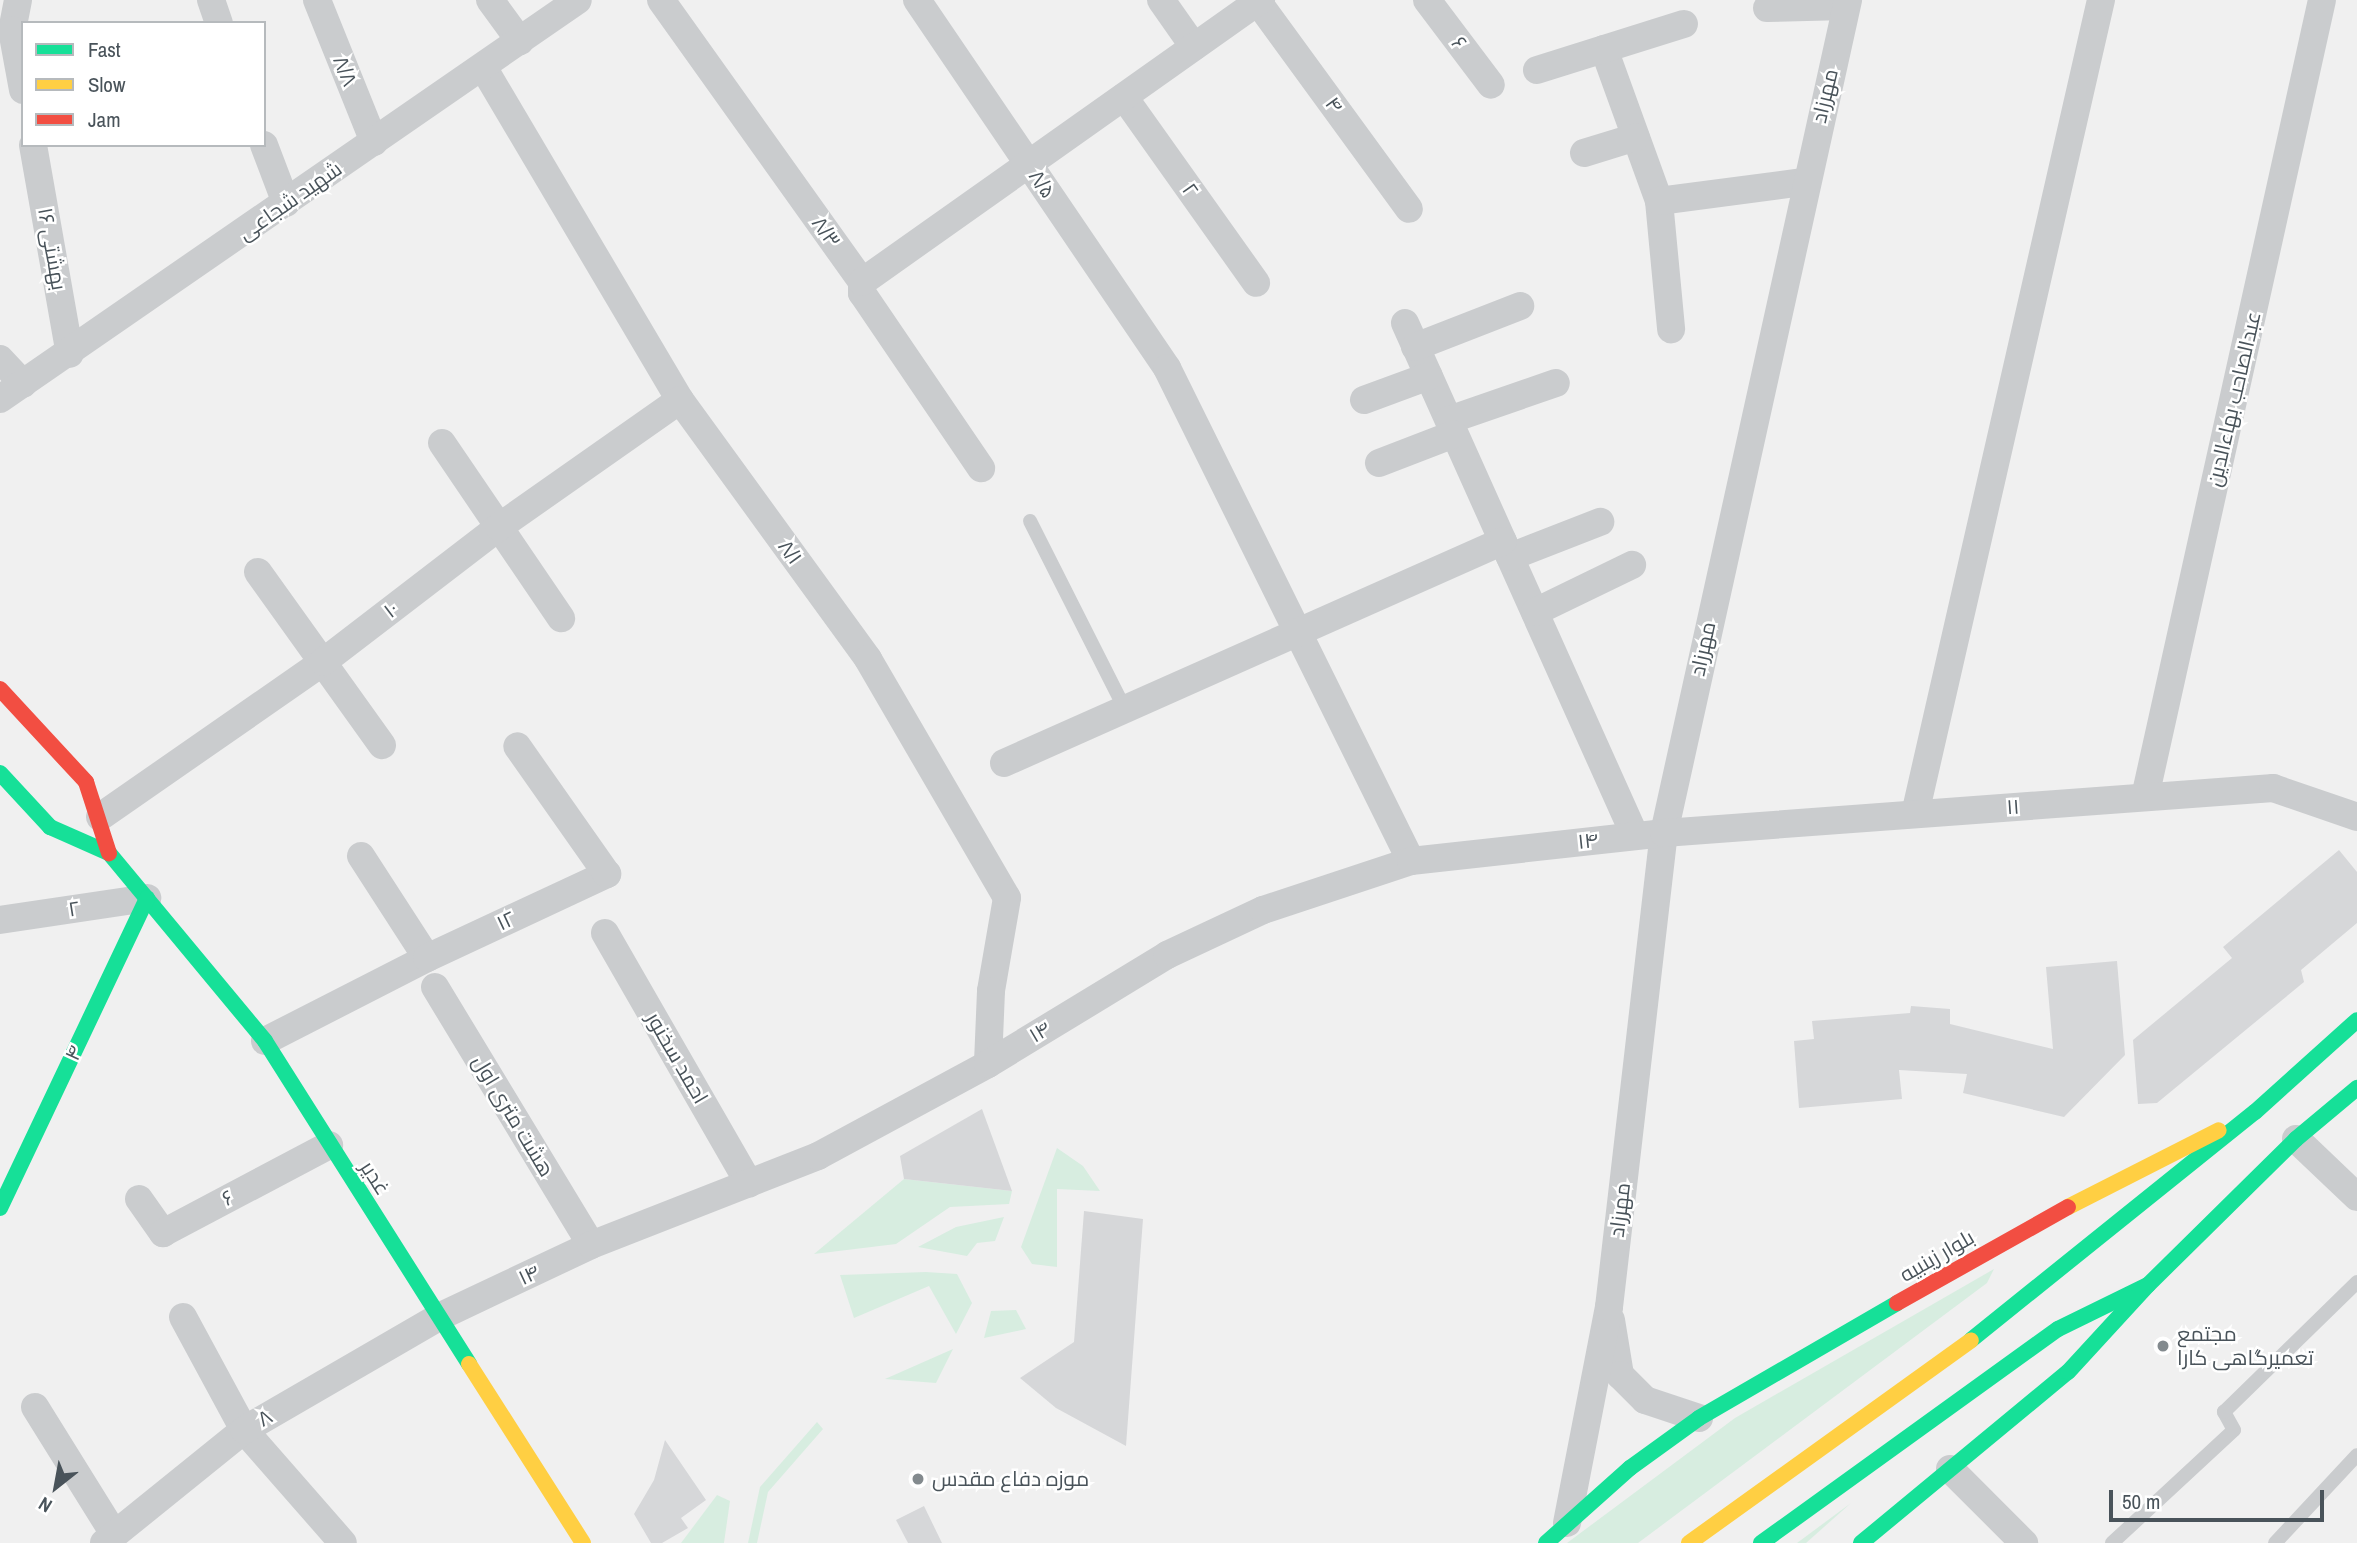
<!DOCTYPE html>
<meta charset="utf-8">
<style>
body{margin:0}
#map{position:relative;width:2357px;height:1543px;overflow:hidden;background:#f0f0f0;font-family:"Archivo Narrow",Cairo,sans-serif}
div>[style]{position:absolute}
.green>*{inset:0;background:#d7ede0}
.building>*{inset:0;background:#d6d7d9}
.lane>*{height:14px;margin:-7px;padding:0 7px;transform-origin:7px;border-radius:7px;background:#caccce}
.street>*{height:28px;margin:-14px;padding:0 14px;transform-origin:14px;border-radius:14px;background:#caccce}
.fast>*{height:16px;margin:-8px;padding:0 8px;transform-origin:8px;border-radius:8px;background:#16e098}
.slow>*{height:16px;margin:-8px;padding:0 8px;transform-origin:8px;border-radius:8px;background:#ffcf43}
.jam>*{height:16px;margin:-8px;padding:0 8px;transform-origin:8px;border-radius:8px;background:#f24e42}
.dots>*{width:19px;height:19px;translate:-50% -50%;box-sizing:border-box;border:4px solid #fff;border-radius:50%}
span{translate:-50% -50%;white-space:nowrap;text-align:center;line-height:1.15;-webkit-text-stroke:5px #fff;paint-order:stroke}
.street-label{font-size:21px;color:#49535a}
.poi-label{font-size:21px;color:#49535a}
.left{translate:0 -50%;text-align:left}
.legend{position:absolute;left:21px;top:21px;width:245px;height:126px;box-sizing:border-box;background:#fff;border:2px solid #b6babd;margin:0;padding:9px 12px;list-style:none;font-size:21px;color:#49535a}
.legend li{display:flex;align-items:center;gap:14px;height:35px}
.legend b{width:35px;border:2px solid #b6babd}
.north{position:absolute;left:21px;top:1452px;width:70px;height:70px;-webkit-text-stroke:5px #fff;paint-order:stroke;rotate:211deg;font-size:19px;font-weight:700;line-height:28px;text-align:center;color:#49535a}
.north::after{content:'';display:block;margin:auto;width:24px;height:32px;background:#49535a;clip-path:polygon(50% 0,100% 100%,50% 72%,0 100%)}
.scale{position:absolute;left:2109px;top:1490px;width:215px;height:32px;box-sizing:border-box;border:4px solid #49535a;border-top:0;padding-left:9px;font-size:21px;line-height:24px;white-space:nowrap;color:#49535a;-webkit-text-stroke:5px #fff;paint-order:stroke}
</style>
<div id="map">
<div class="green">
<div style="clip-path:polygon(1057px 1148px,1083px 1166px,1100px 1191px,1057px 1189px,1057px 1267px,1032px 1264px,1021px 1247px)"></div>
<div style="clip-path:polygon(904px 1179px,1012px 1191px,1009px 1204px,950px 1207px,896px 1244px,814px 1254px)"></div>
<div style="clip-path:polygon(1004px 1217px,995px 1241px,977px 1243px,967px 1256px,918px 1247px,956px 1227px)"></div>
<div style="clip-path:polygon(1994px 1269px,1987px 1283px,1638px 1543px,1567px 1543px,1735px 1418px)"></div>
<div style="clip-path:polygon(926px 1272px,957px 1274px,972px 1303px,956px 1334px,929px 1286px,854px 1318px,840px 1275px)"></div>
<div style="clip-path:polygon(1016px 1310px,1026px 1329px,984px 1338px,991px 1311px)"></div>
<div style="clip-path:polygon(953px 1349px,936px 1383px,885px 1379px)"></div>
<div style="clip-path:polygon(817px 1422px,823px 1429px,768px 1492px,757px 1543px,748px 1543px,760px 1487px)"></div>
<div style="clip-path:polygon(717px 1495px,730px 1501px,724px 1543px,681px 1543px)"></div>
<div style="clip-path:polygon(1851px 1503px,1806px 1543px,1797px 1543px)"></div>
</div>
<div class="building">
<div style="clip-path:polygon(2339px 850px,2357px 872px,2357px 923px,2301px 970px,2304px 982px,2157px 1103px,2138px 1104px,2133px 1040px,2232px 958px,2223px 947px)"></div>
<div style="clip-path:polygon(2117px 961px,2125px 1055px,2064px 1117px,1963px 1093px,1967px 1074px,1899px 1070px,1902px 1099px,1799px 1108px,1794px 1041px,1814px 1039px,1812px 1021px,1910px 1013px,1911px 1006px,1950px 1009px,1950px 1024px,2053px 1049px,2046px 967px)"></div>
<div style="clip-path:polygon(982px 1109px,1012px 1191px,904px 1179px,900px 1156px)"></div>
<div style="clip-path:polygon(1084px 1211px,1143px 1219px,1126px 1446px,1056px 1408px,1020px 1378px,1074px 1342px)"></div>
<div style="clip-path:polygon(665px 1440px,706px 1500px,681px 1518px,688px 1528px,662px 1543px,651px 1543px,634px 1514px,654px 1480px)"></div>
<div style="clip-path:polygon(924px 1506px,942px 1543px,908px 1543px,896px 1520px)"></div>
</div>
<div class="lane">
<div style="left:1030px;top:521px;width:211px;rotate:63.2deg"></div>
<div style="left:2112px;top:1543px;width:166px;rotate:-42.8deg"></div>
<div style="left:2234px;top:1430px;width:21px;rotate:-119deg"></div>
<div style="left:2224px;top:1412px;width:186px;rotate:-44.3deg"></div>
<div style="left:2275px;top:1543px;width:120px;rotate:-47deg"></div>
</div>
<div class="street">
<div style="left:18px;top:0;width:31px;rotate:101deg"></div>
<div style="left:12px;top:30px;width:61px;rotate:79.6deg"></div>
<div style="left:211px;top:0;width:24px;rotate:71deg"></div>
<div style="left:317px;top:0;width:153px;rotate:68.1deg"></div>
<div style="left:490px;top:0;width:51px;rotate:53.8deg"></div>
<div style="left:661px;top:0;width:346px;rotate:54.5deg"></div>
<div style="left:862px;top:282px;width:11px;rotate:90deg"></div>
<div style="left:862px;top:293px;width:212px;rotate:55.8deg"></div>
<div style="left:917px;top:0;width:445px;rotate:55.8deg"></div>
<div style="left:1167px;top:368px;width:550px;rotate:63.67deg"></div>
<div style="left:1161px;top:0;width:57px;rotate:54.9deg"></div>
<div style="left:1427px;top:0;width:106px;rotate:53deg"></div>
<div style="left:1258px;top:2px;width:256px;rotate:53.9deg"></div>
<div style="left:1767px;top:8px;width:79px;rotate:-1.5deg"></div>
<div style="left:1604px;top:49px;width:162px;rotate:70.1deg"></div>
<div style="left:1659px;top:201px;width:129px;rotate:84.6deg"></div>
<div style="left:483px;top:67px;width:387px;rotate:59.4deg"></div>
<div style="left:680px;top:400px;width:320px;rotate:54deg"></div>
<div style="left:868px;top:659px;width:276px;rotate:59.8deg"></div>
<div style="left:1007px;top:898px;width:94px;rotate:99.8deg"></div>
<div style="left:991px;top:991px;width:73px;rotate:92.4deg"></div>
<div style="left:1537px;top:70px;width:154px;rotate:-17.4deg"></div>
<div style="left:1124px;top:97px;width:228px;rotate:54.6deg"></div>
<div style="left:33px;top:145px;width:212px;rotate:80deg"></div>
<div style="left:264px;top:145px;width:62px;rotate:69.2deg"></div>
<div style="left:1584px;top:153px;width:54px;rotate:-17.1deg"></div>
<div style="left:1659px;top:201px;width:146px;rotate:-7.5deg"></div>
<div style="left:862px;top:282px;width:489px;rotate:-35.3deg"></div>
<div style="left:1405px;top:323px;width:562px;rotate:65.85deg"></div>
<div style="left:1415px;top:347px;width:113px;rotate:-21.3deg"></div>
<div style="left:0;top:359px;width:34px;rotate:47deg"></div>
<div style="left:0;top:399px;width:702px;rotate:-34.62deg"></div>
<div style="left:1364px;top:400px;width:69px;rotate:-20.3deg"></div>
<div style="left:1449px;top:420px;width:113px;rotate:-19.1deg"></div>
<div style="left:442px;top:443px;width:212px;rotate:55.8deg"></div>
<div style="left:1379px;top:463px;width:80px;rotate:-21.1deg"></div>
<div style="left:1510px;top:557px;width:97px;rotate:-21.3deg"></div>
<div style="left:258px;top:572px;width:213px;rotate:54.4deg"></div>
<div style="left:1535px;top:612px;width:108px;rotate:-25.9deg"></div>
<div style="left:1004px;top:763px;width:546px;rotate:-23.98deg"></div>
<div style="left:2145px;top:797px;width:816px;rotate:-77.48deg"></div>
<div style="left:1915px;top:814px;width:835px;rotate:-77.13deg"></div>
<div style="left:100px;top:817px;width:272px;rotate:-34.8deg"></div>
<div style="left:323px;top:662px;width:222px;rotate:-37.5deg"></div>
<div style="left:499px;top:527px;width:221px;rotate:-35.1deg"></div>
<div style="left:361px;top:856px;width:121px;rotate:57.1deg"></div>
<div style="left:0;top:920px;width:149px;rotate:-8.5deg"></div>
<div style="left:605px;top:933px;width:289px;rotate:60.1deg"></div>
<div style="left:435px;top:987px;width:301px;rotate:58.8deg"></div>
<div style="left:265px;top:1041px;width:182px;rotate:-27.1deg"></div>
<div style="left:427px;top:958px;width:199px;rotate:-25deg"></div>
<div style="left:607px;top:874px;width:156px;rotate:-125.1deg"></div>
<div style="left:2296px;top:1139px;width:84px;rotate:43.6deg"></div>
<div style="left:139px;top:1199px;width:42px;rotate:54.8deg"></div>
<div style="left:163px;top:1233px;width:188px;rotate:-27.9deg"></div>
<div style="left:183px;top:1317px;width:128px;rotate:61.6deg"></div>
<div style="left:244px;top:1430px;width:150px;rotate:48.8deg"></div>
<div style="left:1611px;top:1320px;width:56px;rotate:80.7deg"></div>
<div style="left:1620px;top:1375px;width:35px;rotate:45deg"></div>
<div style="left:1645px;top:1400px;width:57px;rotate:18.4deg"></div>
<div style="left:35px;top:1407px;width:150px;rotate:58.1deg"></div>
<div style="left:1950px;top:1469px;width:105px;rotate:45deg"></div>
<div style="left:1567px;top:1523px;width:220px;rotate:-79deg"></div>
<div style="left:1609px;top:1307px;width:477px;rotate:-83.4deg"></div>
<div style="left:1664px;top:833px;width:853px;rotate:-77.54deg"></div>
<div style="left:104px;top:1543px;width:180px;rotate:-38.9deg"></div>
<div style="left:244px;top:1430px;width:228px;rotate:-30.1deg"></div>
<div style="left:441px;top:1316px;width:166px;rotate:-25.3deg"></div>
<div style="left:591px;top:1245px;width:244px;rotate:-21.4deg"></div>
<div style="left:818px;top:1156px;width:193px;rotate:-28.4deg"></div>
<div style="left:988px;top:1064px;width:210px;rotate:-31.3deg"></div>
<div style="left:1167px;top:955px;width:106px;rotate:-25.1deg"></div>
<div style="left:1263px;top:910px;width:156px;rotate:-18.3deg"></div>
<div style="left:1411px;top:861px;width:255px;rotate:-6.3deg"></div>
<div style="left:1664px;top:833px;width:611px;rotate:-4.23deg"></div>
<div style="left:2273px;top:788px;width:89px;rotate:19deg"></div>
</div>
<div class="fast">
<div style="left:0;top:773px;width:74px;rotate:47.2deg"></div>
<div style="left:50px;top:827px;width:64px;rotate:23.8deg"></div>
<div style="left:109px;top:853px;width:244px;rotate:50.3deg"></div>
<div style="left:265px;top:1041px;width:382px;rotate:57.7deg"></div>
<div style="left:0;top:1208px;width:343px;rotate:-64.6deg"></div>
<div style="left:1971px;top:1340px;width:364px;rotate:-38.8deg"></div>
<div style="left:2255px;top:1112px;width:137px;rotate:-42deg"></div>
<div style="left:1546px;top:1543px;width:113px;rotate:-41.8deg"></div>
<div style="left:1630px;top:1468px;width:85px;rotate:-35.9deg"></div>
<div style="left:1699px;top:1418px;width:229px;rotate:-30.1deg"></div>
<div style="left:1761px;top:1543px;width:366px;rotate:-35.8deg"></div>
<div style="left:2058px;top:1329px;width:100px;rotate:-26.1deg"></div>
<div style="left:2148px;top:1285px;width:208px;rotate:-44.6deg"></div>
<div style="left:2296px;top:1139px;width:80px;rotate:-39.9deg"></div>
<div style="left:1861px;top:1543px;width:268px;rotate:-39.6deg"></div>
<div style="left:2068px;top:1372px;width:118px;rotate:-47.4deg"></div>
</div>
<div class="slow">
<div style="left:2068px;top:1207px;width:169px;rotate:-27deg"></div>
<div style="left:469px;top:1364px;width:212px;rotate:57.5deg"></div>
<div style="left:1689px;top:1543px;width:347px;rotate:-35.7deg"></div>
</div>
<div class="jam">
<div style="left:0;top:689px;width:127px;rotate:47.2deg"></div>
<div style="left:86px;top:782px;width:75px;rotate:72.1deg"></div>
<div style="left:1897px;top:1303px;width:196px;rotate:-29.3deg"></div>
</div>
<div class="dots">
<div style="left:2163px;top:1346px;background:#838a8e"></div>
<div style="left:918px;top:1479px;background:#838a8e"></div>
</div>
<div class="street-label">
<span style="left:1459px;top:43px;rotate:53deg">۶</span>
<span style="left:345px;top:71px;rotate:68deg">۸/۸</span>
<span style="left:1825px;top:96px;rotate:-77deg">مهرزاد</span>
<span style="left:1334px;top:105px;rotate:54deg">۴</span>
<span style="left:1042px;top:184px;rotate:56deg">۸/۵</span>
<span style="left:1190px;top:190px;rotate:55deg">۲</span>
<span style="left:290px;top:201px;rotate:-35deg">شهید شجاعی</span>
<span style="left:826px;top:232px;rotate:55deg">۸/۳</span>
<span style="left:52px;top:249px;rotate:80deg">۱۶ بهشتی</span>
<span style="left:2234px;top:399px;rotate:-77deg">عبدالصاحب بهاءالدین</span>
<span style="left:790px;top:552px;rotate:54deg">۸/۱</span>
<span style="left:391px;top:610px;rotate:-37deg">۱۰</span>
<span style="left:1703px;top:649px;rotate:-78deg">مهرزاد</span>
<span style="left:2013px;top:807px;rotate:-4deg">۱۱</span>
<span style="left:1588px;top:841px;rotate:-6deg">۱۴</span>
<span style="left:74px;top:909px;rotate:-9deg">۲</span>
<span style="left:506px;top:921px;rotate:-25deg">۱۲</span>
<span style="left:1040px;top:1032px;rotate:-31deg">۱۴</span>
<span style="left:74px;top:1053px;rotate:-65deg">۴</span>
<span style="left:677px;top:1058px;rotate:60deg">احمد سخنور</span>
<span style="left:513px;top:1116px;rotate:59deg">هشت متری اول</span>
<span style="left:375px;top:1178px;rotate:57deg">غدیر</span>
<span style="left:228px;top:1198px;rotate:-28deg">۶</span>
<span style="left:1620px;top:1210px;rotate:-83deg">مهرزاد</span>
<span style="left:1937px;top:1256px;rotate:-30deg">بلوار زینبیه</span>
<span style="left:529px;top:1275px;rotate:-25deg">۱۴</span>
<span style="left:265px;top:1418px;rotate:-30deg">۸</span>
</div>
<div class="poi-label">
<span class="left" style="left:2177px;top:1346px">مجتمع<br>تعمیرگاهی کارا</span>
<span class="left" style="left:932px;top:1479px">موزه دفاع مقدس</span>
</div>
<ul class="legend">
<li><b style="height:9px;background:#16e098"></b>Fast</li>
<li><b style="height:9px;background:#ffcf43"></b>Slow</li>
<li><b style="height:9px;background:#f24e42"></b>Jam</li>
</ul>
<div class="north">N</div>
<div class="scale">50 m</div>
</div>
